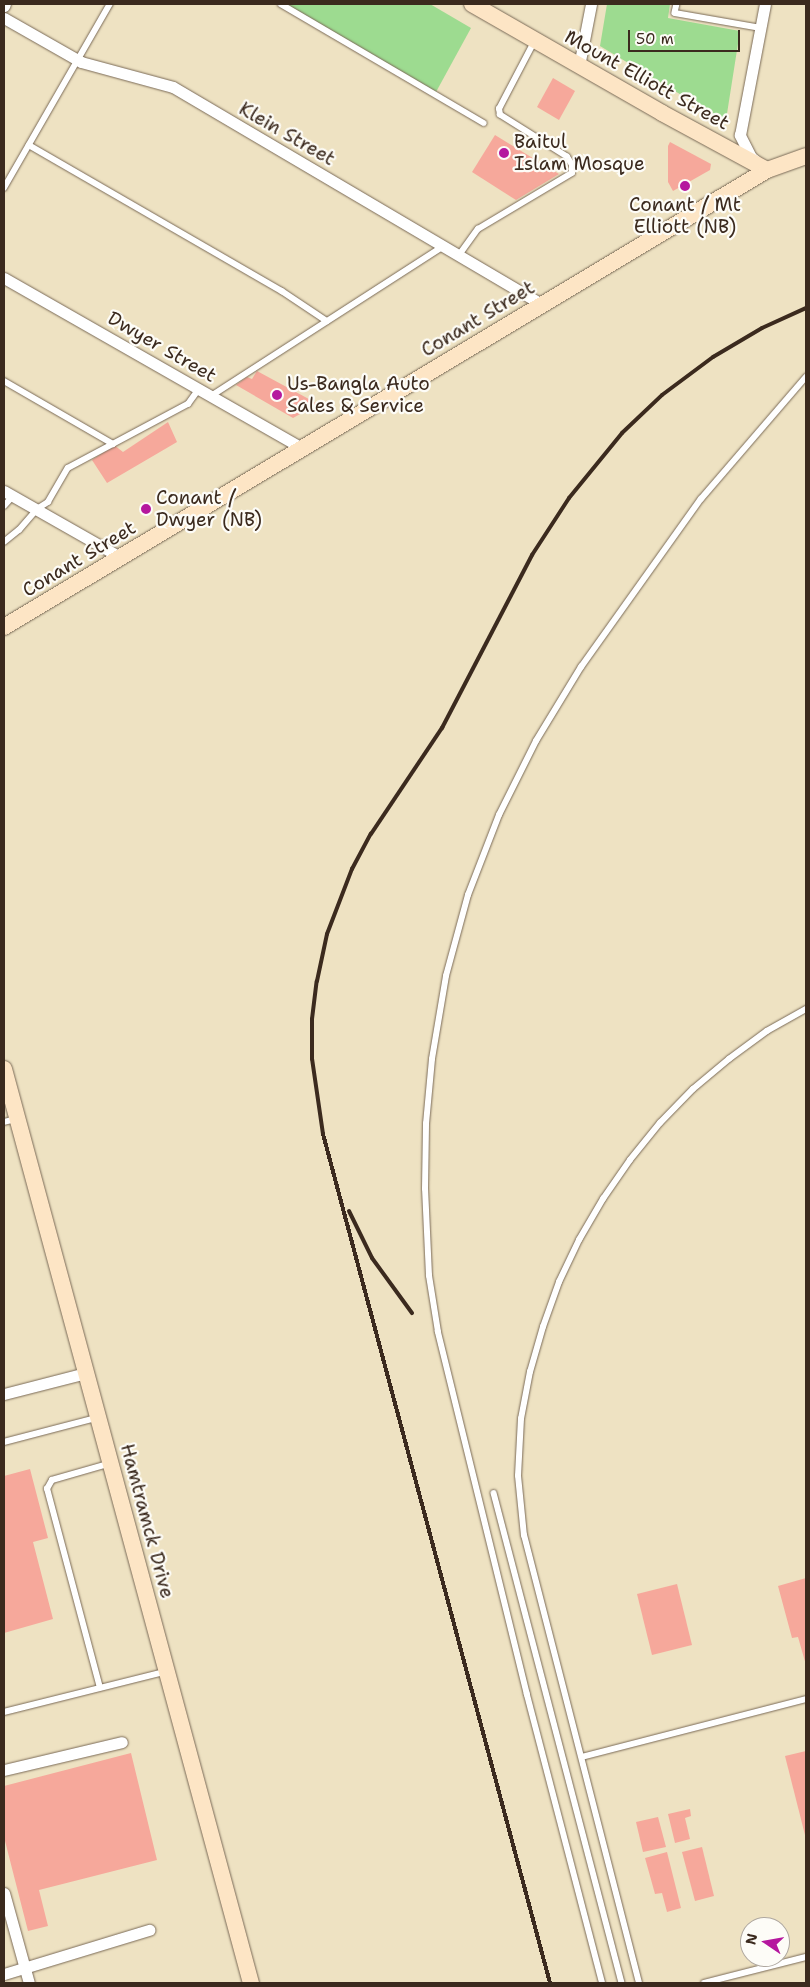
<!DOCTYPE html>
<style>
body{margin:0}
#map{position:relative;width:810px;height:1987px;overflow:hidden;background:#eee2c2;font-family:"Shantell Sans",sans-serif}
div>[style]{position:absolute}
.green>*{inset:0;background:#9ddb90}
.building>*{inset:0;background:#f6a89b}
.roads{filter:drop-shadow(0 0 1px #7a6a57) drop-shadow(0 0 1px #7a6a57)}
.lane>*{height:5.5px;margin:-2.75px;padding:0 2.75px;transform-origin:2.75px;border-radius:2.75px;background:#fff}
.street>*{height:11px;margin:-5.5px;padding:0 5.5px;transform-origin:5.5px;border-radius:5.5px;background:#fff}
.secondary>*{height:16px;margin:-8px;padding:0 8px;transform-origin:8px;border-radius:8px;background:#fde5c5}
.rail>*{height:4px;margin:-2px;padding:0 2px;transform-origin:2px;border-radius:2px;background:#3b2a1e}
.dots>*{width:14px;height:14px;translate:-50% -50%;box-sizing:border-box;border:2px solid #fdfcf7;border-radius:50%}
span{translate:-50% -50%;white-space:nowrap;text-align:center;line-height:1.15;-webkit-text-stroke:4.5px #fdfcf7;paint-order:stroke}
.street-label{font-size:19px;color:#3b2a1e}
.poi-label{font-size:19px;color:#3b2a1e}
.left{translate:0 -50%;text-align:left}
.frame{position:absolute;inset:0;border:5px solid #3b2a1e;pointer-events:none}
.north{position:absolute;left:740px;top:1917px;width:50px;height:50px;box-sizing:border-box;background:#fdfcf7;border:1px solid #afa8a0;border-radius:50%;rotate:282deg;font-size:14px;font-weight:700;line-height:20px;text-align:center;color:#3b2a1e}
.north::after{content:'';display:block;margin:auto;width:18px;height:22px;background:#b5179e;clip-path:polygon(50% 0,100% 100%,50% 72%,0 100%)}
.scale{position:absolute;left:628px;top:30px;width:112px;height:22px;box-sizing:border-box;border:2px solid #3b2a1e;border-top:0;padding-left:6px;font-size:15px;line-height:18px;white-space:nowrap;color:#3b2a1e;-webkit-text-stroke:4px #fdfcf7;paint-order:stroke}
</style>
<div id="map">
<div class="green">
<div style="clip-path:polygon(286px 4px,430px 4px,471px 28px,436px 92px)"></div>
<div style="clip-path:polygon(607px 4px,670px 4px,668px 18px,740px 31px,726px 120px,718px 117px,600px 46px)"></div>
</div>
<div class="building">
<div style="clip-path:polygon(553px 78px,575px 91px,559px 120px,537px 107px)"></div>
<div style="clip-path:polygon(495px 135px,559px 174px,516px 200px,472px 172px)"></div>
<div style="clip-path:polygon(670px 142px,711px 164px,710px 170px,673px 191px,668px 182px,668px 146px)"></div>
<div style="clip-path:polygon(257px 371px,318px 404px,293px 418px,236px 385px,247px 377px,252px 379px)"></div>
<div style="clip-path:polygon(168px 422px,177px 442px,107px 483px,92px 460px,114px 445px,123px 452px)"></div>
<div style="clip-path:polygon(30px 1469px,48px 1538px,33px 1542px,53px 1619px,4px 1633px,4px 1476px)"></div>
<div style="clip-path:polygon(806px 1578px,806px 1665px,798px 1637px,792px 1638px,778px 1586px)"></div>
<div style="clip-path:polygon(677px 1584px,692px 1645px,652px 1655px,637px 1594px)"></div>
<div style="clip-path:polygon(806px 1751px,806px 1839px,785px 1756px)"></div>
<div style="clip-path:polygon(131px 1753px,157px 1860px,39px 1890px,48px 1926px,28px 1931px,4px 1837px,4px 1786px)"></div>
<div style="clip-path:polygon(690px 1809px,691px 1816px,685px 1818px,690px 1839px,675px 1843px,668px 1814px)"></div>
<div style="clip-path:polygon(658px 1817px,666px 1847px,643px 1852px,636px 1822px)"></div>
<div style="clip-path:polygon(702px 1847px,714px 1896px,695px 1901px,682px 1852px)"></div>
<div style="clip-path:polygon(667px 1852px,681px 1908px,667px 1912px,662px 1893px,655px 1894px,645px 1858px)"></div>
</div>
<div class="roads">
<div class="lane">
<div style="left:281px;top:4px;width:235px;rotate:30.4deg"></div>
<div style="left:677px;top:4px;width:9px;rotate:103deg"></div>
<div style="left:675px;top:13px;width:87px;rotate:9.9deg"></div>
<div style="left:29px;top:145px;width:292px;rotate:30deg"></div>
<div style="left:282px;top:291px;width:54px;rotate:33.7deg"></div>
<div style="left:4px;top:188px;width:212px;rotate:-60.1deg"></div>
<div style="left:459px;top:255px;width:32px;rotate:-54deg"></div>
<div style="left:478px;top:229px;width:109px;rotate:-30.8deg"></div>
<div style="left:572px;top:173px;width:8px;rotate:-90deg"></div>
<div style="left:572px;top:165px;width:9px;rotate:-122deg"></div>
<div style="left:567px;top:157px;width:79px;rotate:-147.9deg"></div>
<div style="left:500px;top:115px;width:6px;rotate:-99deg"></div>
<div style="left:499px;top:109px;width:76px;rotate:-62.4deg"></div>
<div style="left:4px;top:381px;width:126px;rotate:30deg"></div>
<div style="left:211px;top:396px;width:277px;rotate:-32.8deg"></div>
<div style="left:4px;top:506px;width:13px;rotate:-48deg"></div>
<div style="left:4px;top:542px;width:19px;rotate:-39deg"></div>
<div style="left:19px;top:530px;width:28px;rotate:-49deg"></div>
<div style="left:37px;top:509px;width:13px;rotate:-32deg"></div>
<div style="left:48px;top:502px;width:39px;rotate:-60deg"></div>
<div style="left:68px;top:468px;width:136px;rotate:-28.1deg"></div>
<div style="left:188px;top:404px;width:19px;rotate:-54deg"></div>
<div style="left:4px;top:1122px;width:12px;rotate:-14deg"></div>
<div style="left:4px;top:1442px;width:95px;rotate:-14.6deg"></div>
<div style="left:494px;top:1493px;width:506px;rotate:75.36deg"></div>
<div style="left:100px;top:1688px;width:206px;rotate:-104.9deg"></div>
<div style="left:47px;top:1489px;width:10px;rotate:-61deg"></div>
<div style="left:52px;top:1480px;width:58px;rotate:-15.9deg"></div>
<div style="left:4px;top:1712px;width:165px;rotate:-14deg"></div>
<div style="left:582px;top:1757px;width:231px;rotate:-14.5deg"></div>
<div style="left:602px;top:1983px;width:298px;rotate:-104.6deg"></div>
<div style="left:527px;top:1695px;width:374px;rotate:-103.8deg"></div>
<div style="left:438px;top:1332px;width:57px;rotate:-99.1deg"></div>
<div style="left:429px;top:1276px;width:87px;rotate:-92.6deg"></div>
<div style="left:425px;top:1189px;width:65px;rotate:-89.1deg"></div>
<div style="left:426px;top:1124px;width:65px;rotate:-84.7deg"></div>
<div style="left:432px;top:1059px;width:84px;rotate:-80.4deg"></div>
<div style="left:446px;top:976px;width:84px;rotate:-74.8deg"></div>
<div style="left:468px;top:895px;width:86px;rotate:-68.8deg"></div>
<div style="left:499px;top:815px;width:83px;rotate:-63.4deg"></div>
<div style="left:536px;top:741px;width:87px;rotate:-58.7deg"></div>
<div style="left:581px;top:667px;width:206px;rotate:-54.5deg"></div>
<div style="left:701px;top:499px;width:161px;rotate:-49.3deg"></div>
<div style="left:639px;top:1983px;width:462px;rotate:-104.4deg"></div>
<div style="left:524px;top:1536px;width:60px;rotate:-95.7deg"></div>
<div style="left:518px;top:1476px;width:57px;rotate:-87deg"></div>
<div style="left:521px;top:1419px;width:48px;rotate:-79.2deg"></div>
<div style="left:530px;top:1372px;width:47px;rotate:-73.9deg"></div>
<div style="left:543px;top:1327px;width:48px;rotate:-70.4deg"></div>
<div style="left:559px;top:1282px;width:47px;rotate:-64.5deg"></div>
<div style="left:579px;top:1240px;width:48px;rotate:-59.7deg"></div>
<div style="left:603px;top:1199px;width:47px;rotate:-55.3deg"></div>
<div style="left:630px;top:1160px;width:48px;rotate:-51deg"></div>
<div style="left:660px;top:1123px;width:47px;rotate:-45.9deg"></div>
<div style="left:693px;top:1089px;width:47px;rotate:-39.8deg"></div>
<div style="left:729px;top:1059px;width:47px;rotate:-36.4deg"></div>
<div style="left:767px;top:1031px;width:45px;rotate:-29.4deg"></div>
<div style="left:704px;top:1983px;width:105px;rotate:-14.3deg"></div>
</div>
<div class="street">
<div style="left:4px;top:6px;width:2px;rotate:-63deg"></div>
<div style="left:4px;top:18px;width:89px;rotate:29.7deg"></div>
<div style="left:81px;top:62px;width:95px;rotate:15.2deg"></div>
<div style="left:173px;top:87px;width:428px;rotate:30.5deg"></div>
<div style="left:579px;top:66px;width:63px;rotate:-79deg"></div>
<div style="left:756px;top:161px;width:6px;rotate:-141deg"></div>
<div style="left:751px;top:157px;width:25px;rotate:-117deg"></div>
<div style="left:740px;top:135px;width:133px;rotate:-79.2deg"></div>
<div style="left:4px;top:278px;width:343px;rotate:29.7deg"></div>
<div style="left:4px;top:491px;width:133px;rotate:29.6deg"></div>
<div style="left:4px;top:1394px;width:85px;rotate:-14.4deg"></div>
<div style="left:4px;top:1770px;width:121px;rotate:-13.3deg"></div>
<div style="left:4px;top:1893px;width:93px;rotate:74.5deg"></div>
<div style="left:4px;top:1974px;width:152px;rotate:-16.9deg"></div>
</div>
<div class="secondary">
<div style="left:472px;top:4px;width:219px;rotate:29.8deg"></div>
<div style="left:662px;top:113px;width:119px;rotate:28.5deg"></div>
<div style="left:4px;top:627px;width:889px;rotate:-30.92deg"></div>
<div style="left:767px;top:170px;width:41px;rotate:-19.7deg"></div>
<div style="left:4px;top:1069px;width:947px;rotate:74.88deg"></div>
</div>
</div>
<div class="rail">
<div style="left:349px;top:1211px;width:52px;rotate:63.9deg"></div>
<div style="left:372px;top:1258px;width:68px;rotate:54deg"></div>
<div style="left:550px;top:1983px;width:879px;rotate:-104.97deg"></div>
<div style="left:323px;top:1134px;width:76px;rotate:-98.3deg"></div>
<div style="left:312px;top:1059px;width:40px;rotate:-90deg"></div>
<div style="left:312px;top:1019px;width:38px;rotate:-83deg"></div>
<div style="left:317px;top:981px;width:48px;rotate:-78deg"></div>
<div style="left:327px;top:934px;width:70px;rotate:-69deg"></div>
<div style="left:352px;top:869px;width:40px;rotate:-62deg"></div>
<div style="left:371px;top:834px;width:128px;rotate:-56.2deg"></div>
<div style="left:442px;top:728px;width:195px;rotate:-62.5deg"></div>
<div style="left:532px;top:555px;width:68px;rotate:-57deg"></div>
<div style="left:569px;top:498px;width:84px;rotate:-50.8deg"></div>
<div style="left:622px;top:433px;width:55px;rotate:-43.5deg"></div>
<div style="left:662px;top:395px;width:64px;rotate:-36.7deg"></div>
<div style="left:713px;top:357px;width:57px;rotate:-30.6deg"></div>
<div style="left:762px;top:328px;width:48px;rotate:-24.4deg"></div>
</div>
<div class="dots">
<div style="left:504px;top:153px;background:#b5179e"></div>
<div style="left:685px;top:186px;background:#b5179e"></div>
<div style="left:277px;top:395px;background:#b5179e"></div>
<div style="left:146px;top:509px;background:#b5179e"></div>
</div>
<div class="street-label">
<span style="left:647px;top:80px;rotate:29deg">Mount Elliott Street</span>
<span style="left:287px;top:134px;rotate:30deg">Klein Street</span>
<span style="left:478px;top:319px;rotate:-31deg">Conant Street</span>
<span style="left:162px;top:347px;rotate:30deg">Dwyer Street</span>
<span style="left:79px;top:559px;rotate:-31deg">Conant Street</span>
<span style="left:147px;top:1521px;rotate:75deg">Hamtramck Drive</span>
</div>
<div class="poi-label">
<span class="left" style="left:514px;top:153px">Baitul<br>Islam Mosque</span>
<span style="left:685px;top:216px">Conant / Mt<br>Elliott (NB)</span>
<span class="left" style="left:287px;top:395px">Us-Bangla Auto<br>Sales &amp; Service</span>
<span class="left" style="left:156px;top:509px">Conant /<br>Dwyer (NB)</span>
</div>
<div class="frame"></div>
<div class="north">N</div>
<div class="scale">50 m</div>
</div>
